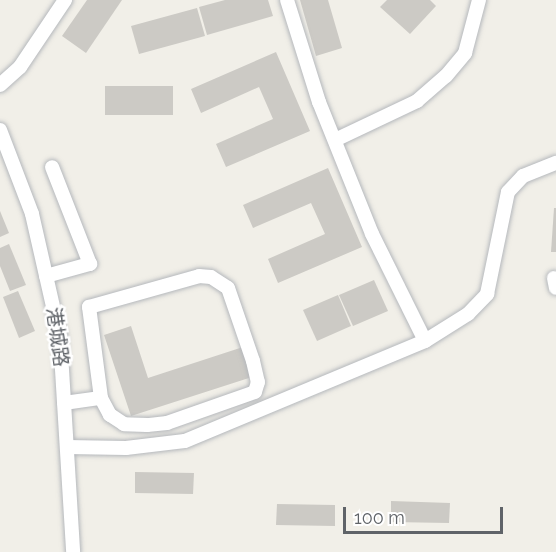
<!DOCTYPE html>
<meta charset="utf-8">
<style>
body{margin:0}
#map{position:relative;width:556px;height:552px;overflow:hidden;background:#f1efe8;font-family:Raleway,"Noto Sans SC",sans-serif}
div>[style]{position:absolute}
.building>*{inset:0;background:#cccac5}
.roads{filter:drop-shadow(0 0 2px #b5b8bc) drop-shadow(0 0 2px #b5b8bc)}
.minor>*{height:14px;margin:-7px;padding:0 7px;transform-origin:7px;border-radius:7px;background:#fff}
span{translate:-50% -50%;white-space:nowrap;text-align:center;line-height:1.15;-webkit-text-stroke:5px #fff;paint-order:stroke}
.street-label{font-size:20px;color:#5f6368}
.scale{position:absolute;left:343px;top:507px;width:160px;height:27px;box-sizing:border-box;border:3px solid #5f6368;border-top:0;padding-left:8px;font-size:18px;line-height:21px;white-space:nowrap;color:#5f6368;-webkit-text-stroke:4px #fff;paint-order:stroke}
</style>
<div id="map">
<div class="building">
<div style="clip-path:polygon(87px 0,122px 0,86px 53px,62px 36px)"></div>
<div style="clip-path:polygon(225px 0,268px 0,273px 16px,207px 35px,199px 7px)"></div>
<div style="clip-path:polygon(300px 0,328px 0,342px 48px,316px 56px)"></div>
<div style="clip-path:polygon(387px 0,430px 0,436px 6px,410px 34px,380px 7px)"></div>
<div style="clip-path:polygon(197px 8px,205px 36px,139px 54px,131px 26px)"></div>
<div style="clip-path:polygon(276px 52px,310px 131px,226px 167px,216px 144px,273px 119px,259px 87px,201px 113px,191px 89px)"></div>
<div style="clip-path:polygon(105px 86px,173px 86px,173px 115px,105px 115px)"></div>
<div style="clip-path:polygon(328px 168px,362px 247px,278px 283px,268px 259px,325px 234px,311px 203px,253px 228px,243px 205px)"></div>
<div style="clip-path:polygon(554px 208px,556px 208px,556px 252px,551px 252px)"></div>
<div style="clip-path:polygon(0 211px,9px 233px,0 237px)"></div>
<div style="clip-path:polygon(9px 244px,26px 285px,10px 291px,0 266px,0 248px)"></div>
<div style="clip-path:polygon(374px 280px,388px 311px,353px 326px,339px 295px)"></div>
<div style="clip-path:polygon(18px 291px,35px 331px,19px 338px,3px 297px)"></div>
<div style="clip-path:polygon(338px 295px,351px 326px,317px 341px,303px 310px)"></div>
<div style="clip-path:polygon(131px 326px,148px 378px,243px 347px,252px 377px,131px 416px,104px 335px)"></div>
<div style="clip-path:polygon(135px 472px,194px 473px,193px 494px,135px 493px)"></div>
<div style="clip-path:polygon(391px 501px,450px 503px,449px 523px,391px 522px)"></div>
<div style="clip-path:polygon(277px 504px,335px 505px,335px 526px,276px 525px)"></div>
</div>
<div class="roads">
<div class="minor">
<div style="left:287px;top:0;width:107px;rotate:72.6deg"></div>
<div style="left:319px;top:102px;width:142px;rotate:68.1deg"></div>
<div style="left:372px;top:234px;width:119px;rotate:63.6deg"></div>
<div style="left:0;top:85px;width:27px;rotate:-42deg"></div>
<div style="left:20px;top:67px;width:81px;rotate:-56.1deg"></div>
<div style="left:0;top:130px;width:90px;rotate:69.1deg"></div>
<div style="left:32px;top:214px;width:126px;rotate:77.2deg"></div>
<div style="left:60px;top:337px;width:215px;rotate:86.5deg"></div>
<div style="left:335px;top:140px;width:91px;rotate:-25.4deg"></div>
<div style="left:417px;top:101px;width:38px;rotate:-41deg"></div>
<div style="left:446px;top:76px;width:30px;rotate:-50deg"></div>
<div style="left:465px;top:53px;width:55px;rotate:-75.2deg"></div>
<div style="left:46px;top:276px;width:46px;rotate:-15.3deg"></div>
<div style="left:90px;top:264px;width:104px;rotate:-111.4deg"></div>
<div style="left:554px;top:278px;width:10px;rotate:79deg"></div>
<div style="left:64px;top:403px;width:37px;rotate:-8deg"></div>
<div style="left:101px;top:398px;width:92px;rotate:-97.5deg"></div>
<div style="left:89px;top:307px;width:114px;rotate:-15.7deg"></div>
<div style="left:199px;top:276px;width:12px;rotate:5deg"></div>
<div style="left:211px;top:277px;width:20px;rotate:33deg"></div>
<div style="left:228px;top:288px;width:77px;rotate:71.1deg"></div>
<div style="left:253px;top:361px;width:22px;rotate:77deg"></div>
<div style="left:258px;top:382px;width:10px;rotate:107deg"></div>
<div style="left:255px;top:392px;width:93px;rotate:160.6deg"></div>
<div style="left:167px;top:423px;width:20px;rotate:174deg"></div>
<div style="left:147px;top:425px;width:23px;rotate:-178deg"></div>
<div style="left:124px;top:424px;width:17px;rotate:-147deg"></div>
<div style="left:110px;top:415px;width:19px;rotate:-118deg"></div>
<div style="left:67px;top:447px;width:59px;rotate:1deg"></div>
<div style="left:126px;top:448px;width:59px;rotate:-6.8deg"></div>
<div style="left:185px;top:441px;width:260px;rotate:-22.6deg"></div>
<div style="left:425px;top:341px;width:51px;rotate:-32.1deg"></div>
<div style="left:468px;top:314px;width:28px;rotate:-46deg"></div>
<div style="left:487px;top:294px;width:104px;rotate:-78.4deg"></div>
<div style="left:508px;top:192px;width:22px;rotate:-47deg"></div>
<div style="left:523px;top:176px;width:35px;rotate:-22deg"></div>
</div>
</div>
<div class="street-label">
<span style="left:57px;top:337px;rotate:82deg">港城路</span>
</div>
<div class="scale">100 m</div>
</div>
